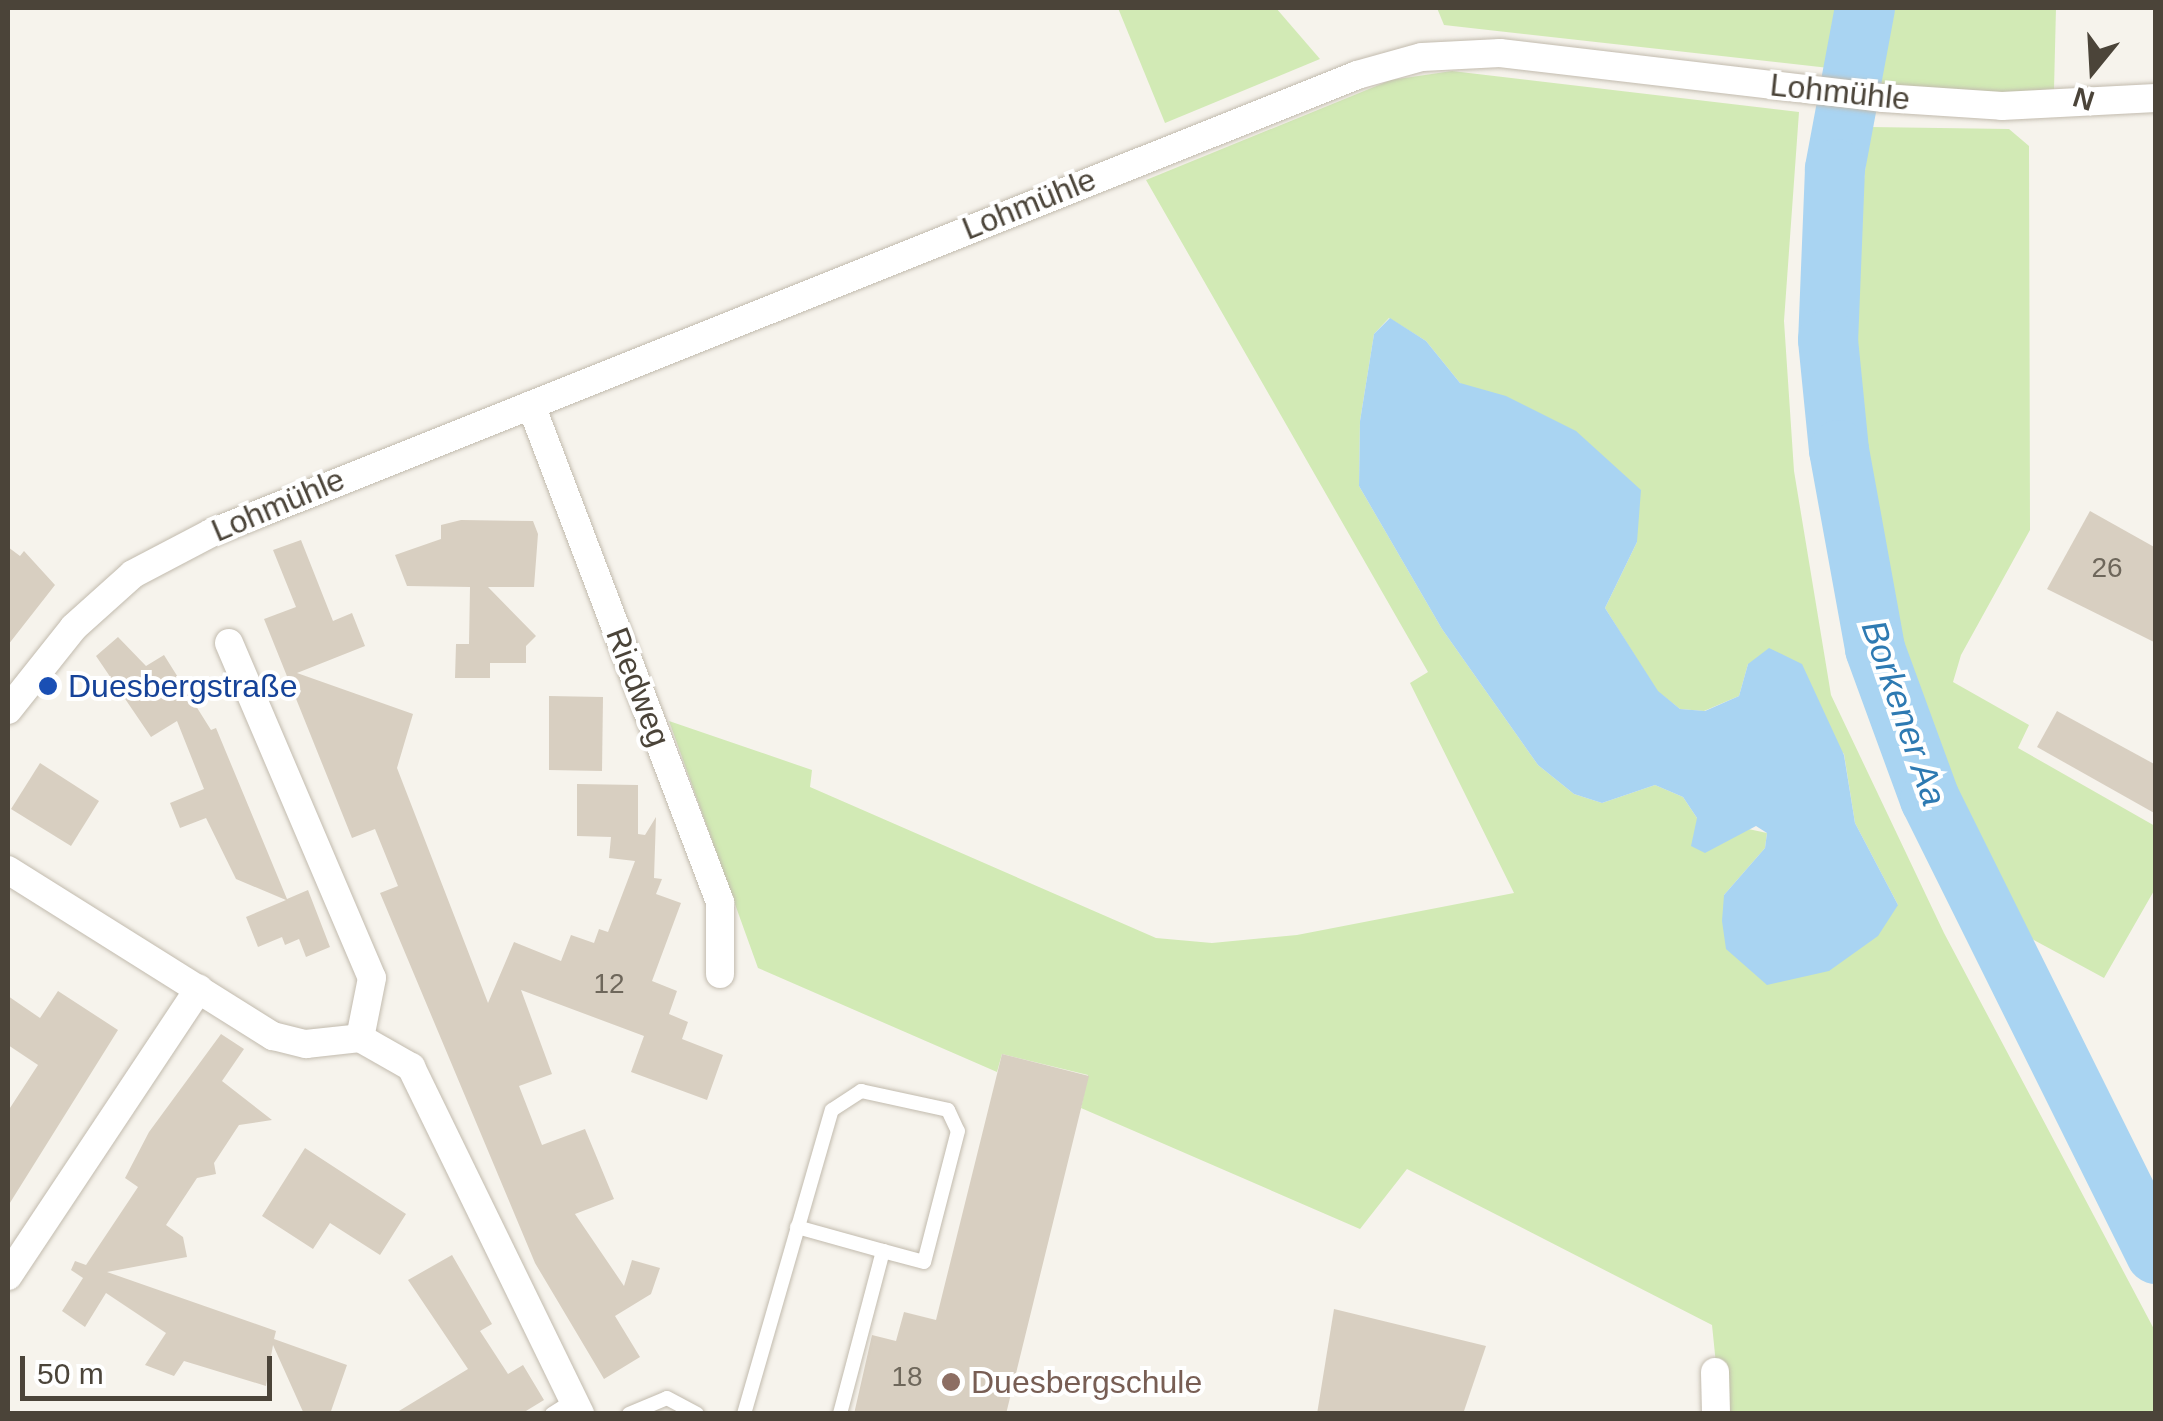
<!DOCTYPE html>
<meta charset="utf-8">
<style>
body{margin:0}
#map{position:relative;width:2163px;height:1421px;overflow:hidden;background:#f6f3ec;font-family:Arial,sans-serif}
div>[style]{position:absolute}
.green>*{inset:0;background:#d2eab5}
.water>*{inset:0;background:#a9d4f2}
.river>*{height:60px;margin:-30px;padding:0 30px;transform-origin:30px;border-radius:30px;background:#a9d4f2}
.building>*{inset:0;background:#d8cfc1}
.roads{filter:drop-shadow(0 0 2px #c2bbae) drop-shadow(0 0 2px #c2bbae)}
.lane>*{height:14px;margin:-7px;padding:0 7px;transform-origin:7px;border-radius:7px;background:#fff}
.street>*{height:28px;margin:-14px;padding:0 14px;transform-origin:14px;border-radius:14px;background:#fff}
.dots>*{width:28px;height:28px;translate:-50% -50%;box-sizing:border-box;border:5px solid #fff;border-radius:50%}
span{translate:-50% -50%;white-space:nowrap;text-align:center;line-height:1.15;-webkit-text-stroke:8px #fff;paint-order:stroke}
.number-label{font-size:28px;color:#6e675b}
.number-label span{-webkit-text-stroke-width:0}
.street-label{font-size:32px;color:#4b4439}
.transit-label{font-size:32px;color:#164399}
.left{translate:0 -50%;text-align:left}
.education-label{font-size:32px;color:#785e54}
.water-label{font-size:35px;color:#2e7ab2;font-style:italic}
.frame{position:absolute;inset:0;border:10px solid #4b4439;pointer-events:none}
.north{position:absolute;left:2043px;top:20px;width:100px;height:100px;-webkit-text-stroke:8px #fff;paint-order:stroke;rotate:198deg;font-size:28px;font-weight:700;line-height:40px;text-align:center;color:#4b4439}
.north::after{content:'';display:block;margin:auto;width:35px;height:45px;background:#4b4439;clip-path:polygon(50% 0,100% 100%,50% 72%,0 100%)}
.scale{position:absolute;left:20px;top:1356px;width:252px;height:45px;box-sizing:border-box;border:5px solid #4b4439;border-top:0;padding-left:12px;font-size:30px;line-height:35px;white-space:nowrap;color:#4b4439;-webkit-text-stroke:8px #fff;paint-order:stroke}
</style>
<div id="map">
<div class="green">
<div style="clip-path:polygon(1118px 8px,1276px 8px,1320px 59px,1165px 123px)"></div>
<div style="clip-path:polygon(1437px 8px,1842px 8px,1829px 68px,1444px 25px)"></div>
<div style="clip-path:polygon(1893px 8px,2056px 8px,2054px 89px,2009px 94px,1878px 85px)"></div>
<div style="clip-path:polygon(evenodd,1452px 71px,1799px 112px,1784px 321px,1794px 471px,1831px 695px,1944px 933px,2155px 1331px,2155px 1413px,1721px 1413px,1712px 1325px,1407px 1169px,1360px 1229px,1081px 1108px,1088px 1075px,1002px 1054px,997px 1072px,758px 968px,669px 721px,812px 770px,810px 787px,1156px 938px,1212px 943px,1297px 935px,1514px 893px,1410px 683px,1428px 672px,1146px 180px,1391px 80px,1452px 71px,1389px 318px,1426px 341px,1460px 383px,1637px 542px,1605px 608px,1657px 691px,1680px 709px,1704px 711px,1739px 696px,1748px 664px,1844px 754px,1855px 823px,1898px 905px,1724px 895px,1765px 848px,1767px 833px,1697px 818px,1683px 797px,1655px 785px,1602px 803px,1574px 794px,1538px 765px,1442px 629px,1359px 486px,1360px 421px,1374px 334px,1389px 318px)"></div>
<div style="clip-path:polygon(1870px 127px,2009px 129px,2029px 146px,2030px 530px,1961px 655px,1953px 682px,2029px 725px,2018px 748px,2155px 826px,2155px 889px,2104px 978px,2017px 931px,1941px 765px,1906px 666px,1880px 561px,1856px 347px,1857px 241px)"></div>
</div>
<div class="water">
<div style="clip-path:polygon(1390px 318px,1426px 341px,1460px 383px,1506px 396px,1576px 431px,1641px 490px,1637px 542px,1605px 608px,1658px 691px,1680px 709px,1705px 711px,1739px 696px,1748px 664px,1769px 648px,1802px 664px,1844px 755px,1855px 823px,1898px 905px,1878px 936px,1829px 971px,1767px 985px,1726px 949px,1722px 921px,1724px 895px,1765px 848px,1767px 833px,1756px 826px,1705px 853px,1691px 846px,1697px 818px,1683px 797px,1655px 785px,1602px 803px,1574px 794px,1538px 765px,1442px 629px,1359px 486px,1360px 421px,1374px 334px)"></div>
</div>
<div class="river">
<div style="left:1865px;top:8px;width:164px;rotate:100.6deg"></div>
<div style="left:1835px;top:169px;width:171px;rotate:92.3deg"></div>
<div style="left:1828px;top:340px;width:111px;rotate:84.3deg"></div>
<div style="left:1839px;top:450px;width:202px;rotate:79.7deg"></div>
<div style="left:1875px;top:649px;width:160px;rotate:69.9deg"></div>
<div style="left:1930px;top:799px;width:508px;rotate:63.59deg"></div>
</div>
<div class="building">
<div style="clip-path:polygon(2090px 511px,2156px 548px,2156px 643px,2047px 589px)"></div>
<div style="clip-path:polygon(461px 520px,533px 521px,538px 534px,534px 587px,488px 587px,536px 636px,526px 646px,526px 663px,490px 663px,490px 678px,455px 678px,456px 644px,469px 644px,470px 587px,407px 586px,395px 555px,441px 539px,441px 525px)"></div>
<div style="clip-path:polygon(301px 540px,333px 621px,352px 613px,365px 646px,297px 673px,413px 714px,397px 768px,488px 1003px,514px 942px,561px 961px,571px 935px,594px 943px,599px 929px,608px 932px,635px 861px,609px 858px,611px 837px,577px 836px,577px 784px,638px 785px,638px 834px,645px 835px,656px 817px,654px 878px,662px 879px,656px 894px,681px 903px,652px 981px,677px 991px,669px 1014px,688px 1022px,682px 1039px,723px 1055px,707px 1100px,631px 1072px,644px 1036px,521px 990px,552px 1074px,519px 1086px,542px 1145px,585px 1129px,614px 1199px,575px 1214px,624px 1286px,632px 1260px,660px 1268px,651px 1294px,615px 1316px,640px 1357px,604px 1379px,535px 1263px,380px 893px,398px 886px,375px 829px,352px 838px,264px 619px,296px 607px,273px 550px)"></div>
<div style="clip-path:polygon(8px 547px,20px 556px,24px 551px,55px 585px,8px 645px)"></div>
<div style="clip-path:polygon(118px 637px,146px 666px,164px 655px,211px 730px,216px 728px,287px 899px,308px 890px,330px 947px,306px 957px,299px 939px,285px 945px,282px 937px,258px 947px,246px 917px,286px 900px,236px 879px,206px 818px,180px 828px,170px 803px,204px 789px,177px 721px,151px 737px,96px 656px)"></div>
<div style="clip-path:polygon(549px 696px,603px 697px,602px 771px,549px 770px)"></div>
<div style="clip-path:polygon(2057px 711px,2156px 765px,2156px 814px,2037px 747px)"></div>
<div style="clip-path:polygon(40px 763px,99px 801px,71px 846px,11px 809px)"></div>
<div style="clip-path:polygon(58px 991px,118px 1030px,8px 1206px,8px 1111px,38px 1065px,8px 1045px,8px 996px,40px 1018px)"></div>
<div style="clip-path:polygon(221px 1034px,244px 1049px,222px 1081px,272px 1120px,239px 1125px,214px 1163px,216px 1174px,197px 1178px,166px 1225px,183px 1237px,187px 1257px,107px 1272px,276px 1331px,274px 1339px,347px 1365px,330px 1414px,304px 1414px,273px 1345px,266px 1386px,184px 1361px,174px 1376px,145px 1365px,166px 1333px,106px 1293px,85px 1327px,62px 1311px,83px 1278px,71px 1270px,75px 1261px,86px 1265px,138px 1187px,125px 1178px,149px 1132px)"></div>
<div style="clip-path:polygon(1002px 1054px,1089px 1076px,1006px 1414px,854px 1414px,872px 1335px,896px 1341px,904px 1312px,936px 1320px)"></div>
<div style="clip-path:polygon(305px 1148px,406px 1214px,380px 1255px,330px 1223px,313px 1249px,262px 1216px)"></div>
<div style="clip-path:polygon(452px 1255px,492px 1324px,480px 1331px,508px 1374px,523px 1365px,544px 1400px,521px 1414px,394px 1414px,468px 1369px,408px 1280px)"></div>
<div style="clip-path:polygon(1334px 1309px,1486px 1346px,1463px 1414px,1317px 1414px)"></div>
</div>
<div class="roads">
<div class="lane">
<div style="left:797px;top:1227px;width:89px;rotate:15.6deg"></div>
<div style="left:552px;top:1414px;width:25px;rotate:-32deg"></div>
<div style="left:629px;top:1414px;width:41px;rotate:-22.8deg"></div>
<div style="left:667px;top:1398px;width:34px;rotate:28deg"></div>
<div style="left:744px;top:1414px;width:316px;rotate:-73.9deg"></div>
<div style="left:832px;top:1110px;width:35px;rotate:-33deg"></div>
<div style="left:861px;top:1091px;width:89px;rotate:12.3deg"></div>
<div style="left:948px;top:1110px;width:23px;rotate:65deg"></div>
<div style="left:958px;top:1131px;width:135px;rotate:104.5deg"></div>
<div style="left:924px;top:1262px;width:42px;rotate:-165deg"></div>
<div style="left:883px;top:1251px;width:169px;rotate:104.8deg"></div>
</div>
<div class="street">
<div style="left:531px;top:405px;width:532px;rotate:69.18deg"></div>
<div style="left:720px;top:902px;width:72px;rotate:90deg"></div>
<div style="left:229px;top:643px;width:364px;rotate:66.9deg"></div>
<div style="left:372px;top:978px;width:61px;rotate:101.3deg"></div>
<div style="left:8px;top:710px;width:106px;rotate:-51.5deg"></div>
<div style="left:74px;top:627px;width:79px;rotate:-41.9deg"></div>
<div style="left:133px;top:574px;width:88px;rotate:-27.7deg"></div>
<div style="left:211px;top:533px;width:1234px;rotate:-21.78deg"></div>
<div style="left:1357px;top:75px;width:67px;rotate:-15.5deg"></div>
<div style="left:1422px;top:57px;width:78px;rotate:-2.9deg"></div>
<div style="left:1500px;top:53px;width:386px;rotate:6.7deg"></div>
<div style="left:1883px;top:98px;width:119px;rotate:3.8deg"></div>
<div style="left:2002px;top:106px;width:154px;rotate:-3deg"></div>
<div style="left:8px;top:870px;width:313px;rotate:32.1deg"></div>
<div style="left:273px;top:1036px;width:34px;rotate:14deg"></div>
<div style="left:306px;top:1044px;width:54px;rotate:-6.3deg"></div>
<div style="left:360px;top:1038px;width:59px;rotate:29.6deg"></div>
<div style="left:411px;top:1067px;width:386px;rotate:64deg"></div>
<div style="left:8px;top:1276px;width:345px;rotate:-56.4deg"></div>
<div style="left:1715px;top:1372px;width:42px;rotate:88.6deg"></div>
</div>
</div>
<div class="dots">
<div style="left:48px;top:686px;background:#1a4fb4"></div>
<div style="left:951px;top:1382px;background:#8d6e63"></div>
</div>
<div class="number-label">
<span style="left:2107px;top:568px">26</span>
<span style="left:609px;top:984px">12</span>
<span style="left:907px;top:1377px">18</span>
</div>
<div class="street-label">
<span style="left:1840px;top:92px;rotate:6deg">Lohmühle</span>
<span style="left:1029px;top:204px;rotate:-22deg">Lohmühle</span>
<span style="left:278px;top:505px;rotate:-23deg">Lohmühle</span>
<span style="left:638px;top:687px;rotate:69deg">Riedweg</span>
</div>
<div class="transit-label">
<span class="left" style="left:68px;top:686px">Duesbergstraße</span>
</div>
<div class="education-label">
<span class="left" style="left:971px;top:1382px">Duesbergschule</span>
</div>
<div class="water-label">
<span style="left:1904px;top:713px;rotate:71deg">Borkener Aa</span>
</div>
<div class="frame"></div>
<div class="north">N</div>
<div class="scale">50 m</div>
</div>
